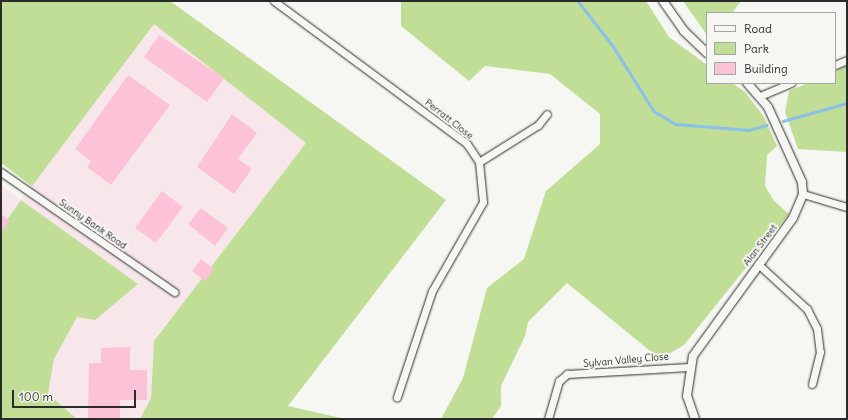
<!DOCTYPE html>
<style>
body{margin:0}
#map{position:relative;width:848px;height:420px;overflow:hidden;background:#f6f6f2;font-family:Delius,sans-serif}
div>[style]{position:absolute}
.built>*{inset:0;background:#f8e7ea}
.green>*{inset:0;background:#c0de96}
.stream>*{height:2.5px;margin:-1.25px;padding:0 1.25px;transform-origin:1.25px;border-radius:1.25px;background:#8bc0e8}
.building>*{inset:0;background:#fcc3d8}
.roads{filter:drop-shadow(0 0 1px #2b2b2b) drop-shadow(0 0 1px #2b2b2b)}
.minor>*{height:7px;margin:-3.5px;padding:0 3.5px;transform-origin:3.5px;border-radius:3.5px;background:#f6f6f2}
.tertiary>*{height:8px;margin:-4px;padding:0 4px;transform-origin:4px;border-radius:4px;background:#f6f6f2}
span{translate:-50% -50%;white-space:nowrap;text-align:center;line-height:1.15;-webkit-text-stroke:4px #f6f6f2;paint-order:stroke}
.street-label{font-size:10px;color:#2b2b2b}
.frame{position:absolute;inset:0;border:2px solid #2b2b2b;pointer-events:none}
.legend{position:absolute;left:706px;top:12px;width:130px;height:72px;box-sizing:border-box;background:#f6f6f2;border:1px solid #a5a5a2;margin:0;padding:5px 7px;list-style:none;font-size:12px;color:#2b2b2b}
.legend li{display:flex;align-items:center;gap:8px;height:20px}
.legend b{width:20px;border:1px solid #a5a5a2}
.scale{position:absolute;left:12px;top:390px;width:124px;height:18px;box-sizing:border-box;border:2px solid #2b2b2b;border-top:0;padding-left:5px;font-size:12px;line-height:14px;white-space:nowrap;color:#2b2b2b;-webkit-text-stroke:3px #f6f6f2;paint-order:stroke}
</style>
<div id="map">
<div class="built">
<div style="clip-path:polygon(154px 23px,306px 143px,154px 341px,151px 398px,140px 419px,77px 419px,48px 394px,54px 359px,77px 317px,21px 200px,1px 228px,1px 185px,21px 200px)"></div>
</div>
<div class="green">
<div style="clip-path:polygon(1px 1px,170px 1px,446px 200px,288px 406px,345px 419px,140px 419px,151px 398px,154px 341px,306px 143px,154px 24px,32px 186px,1px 163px)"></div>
<div style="clip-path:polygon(401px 1px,646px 1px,669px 37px,707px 65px,707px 83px,732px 83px,745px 92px,764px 117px,777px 146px,767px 155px,765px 186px,774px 201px,789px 214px,684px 345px,660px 359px,567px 283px,528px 322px,525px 336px,501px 386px,501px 406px,492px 419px,441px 419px,463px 378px,487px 288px,524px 259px,546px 191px,600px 144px,600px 114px,550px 74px,485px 66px,469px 81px,401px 26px)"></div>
<div style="clip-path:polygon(683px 1px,741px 1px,732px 13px,707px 13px,707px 35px)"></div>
<div style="clip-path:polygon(847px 65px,847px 152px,798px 149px,785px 112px,789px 91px,808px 83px,835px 83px,835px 71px)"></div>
<div style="clip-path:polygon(21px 200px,138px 284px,95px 320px,77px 317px,54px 359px,48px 394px,77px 419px,1px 419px,1px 228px)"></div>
</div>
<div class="stream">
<div style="left:578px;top:1px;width:57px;rotate:52.1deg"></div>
<div style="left:613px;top:46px;width:77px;rotate:57.8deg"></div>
<div style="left:654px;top:111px;width:26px;rotate:31deg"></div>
<div style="left:676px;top:124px;width:73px;rotate:4.7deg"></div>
<div style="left:749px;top:130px;width:18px;rotate:-16deg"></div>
<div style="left:783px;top:121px;width:66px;rotate:-15.7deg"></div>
</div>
<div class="building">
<div style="clip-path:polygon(159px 35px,224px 78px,207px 102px,144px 57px)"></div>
<div style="clip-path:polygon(128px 75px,170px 105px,111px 185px,87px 167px,91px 161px,75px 149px)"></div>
<div style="clip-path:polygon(232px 114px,257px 133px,238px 159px,252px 169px,234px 194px,197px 167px)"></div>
<div style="clip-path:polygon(162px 191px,183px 207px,156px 243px,135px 228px)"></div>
<div style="clip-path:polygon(201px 208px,228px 228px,215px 246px,188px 224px)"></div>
<div style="clip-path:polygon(1px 214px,10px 221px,1px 233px)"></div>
<div style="clip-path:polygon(201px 259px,214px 269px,205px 281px,192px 271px)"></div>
<div style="clip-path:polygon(130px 347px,130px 370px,147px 370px,147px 400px,120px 400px,120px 419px,88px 419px,89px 363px,101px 363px,101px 348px)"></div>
</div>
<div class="roads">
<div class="minor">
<div style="left:274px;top:1px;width:240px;rotate:36.5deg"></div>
<div style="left:467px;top:144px;width:22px;rotate:56deg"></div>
<div style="left:479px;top:162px;width:40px;rotate:84.3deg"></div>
<div style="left:483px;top:202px;width:103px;rotate:119.8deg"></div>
<div style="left:432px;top:291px;width:112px;rotate:108.3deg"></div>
<div style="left:835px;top:65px;width:13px;rotate:-23deg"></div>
<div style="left:760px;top:96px;width:34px;rotate:-23deg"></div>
<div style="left:479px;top:162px;width:70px;rotate:-32.1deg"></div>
<div style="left:538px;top:125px;width:14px;rotate:-51deg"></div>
<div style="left:1px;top:172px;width:211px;rotate:34.7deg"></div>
<div style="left:803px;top:194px;width:46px;rotate:16.5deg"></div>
<div style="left:758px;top:264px;width:67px;rotate:42.6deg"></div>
<div style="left:807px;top:309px;width:22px;rotate:63deg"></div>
<div style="left:817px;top:329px;width:23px;rotate:83deg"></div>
<div style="left:820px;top:352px;width:33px;rotate:104deg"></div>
<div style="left:548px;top:419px;width:40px;rotate:-74deg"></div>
<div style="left:559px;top:381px;width:11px;rotate:-41deg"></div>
<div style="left:567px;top:374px;width:122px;rotate:-3.3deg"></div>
</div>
<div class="tertiary">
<div style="left:663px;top:1px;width:37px;rotate:55deg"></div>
<div style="left:684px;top:31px;width:32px;rotate:44deg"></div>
<div style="left:695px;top:419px;width:24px;rotate:-109deg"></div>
<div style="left:687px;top:396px;width:40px;rotate:-81.5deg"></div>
<div style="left:693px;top:356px;width:170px;rotate:-54.1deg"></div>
<div style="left:793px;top:218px;width:26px;rotate:-67deg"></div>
<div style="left:803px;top:194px;width:12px;rotate:-95deg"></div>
<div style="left:802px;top:182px;width:82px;rotate:-114.4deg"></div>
<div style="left:768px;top:107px;width:32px;rotate:-131deg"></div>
</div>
</div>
<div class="street-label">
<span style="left:449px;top:119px;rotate:38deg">Perratt Close</span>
<span style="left:93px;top:224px;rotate:35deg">Sunny Bank Road</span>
<span style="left:760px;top:245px;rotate:-53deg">Alan Street</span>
<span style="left:626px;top:360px;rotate:-5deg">Sylvan Valley Close</span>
</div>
<div class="frame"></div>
<ul class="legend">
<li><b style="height:5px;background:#f6f6f2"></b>Road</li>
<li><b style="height:11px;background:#c0de96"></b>Park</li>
<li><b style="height:11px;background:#fcc3d8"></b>Building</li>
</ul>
<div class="scale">100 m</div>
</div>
